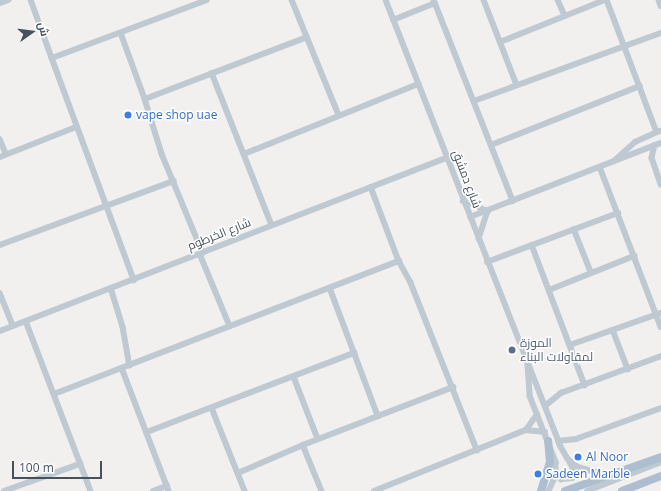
<!DOCTYPE html>
<meta charset="utf-8">
<style>
body{margin:0}
#map{position:relative;width:661px;height:491px;overflow:hidden;background:#f2efef;font-family:"Open Sans",Cairo,sans-serif}
div>[style]{position:absolute}
.street>*{height:5.5px;margin:-2.75px;padding:0 2.75px;transform-origin:2.75px;border-radius:2.75px;background:#bec9d2}
.primary>*{height:8px;margin:-4px;padding:0 4px;transform-origin:4px;border-radius:4px;background:#acbed0}
.dots>*{width:11px;height:11px;translate:-50% -50%;box-sizing:border-box;border:2px solid #fff;border-radius:50%}
span{translate:-50% -50%;white-space:nowrap;text-align:center;line-height:1.15;-webkit-text-stroke:3px #fff;paint-order:stroke}
.shop-label{font-size:12px;color:#366cbe}
.left{translate:0 -50%;text-align:left}
.street-label{font-size:12px;color:#45525e}
.service-label{font-size:12px;color:#4e5e75}
.north{position:absolute;left:12px;top:12px;width:40px;height:40px;-webkit-text-stroke:3px #fff;paint-order:stroke;rotate:76deg;font-size:11px;font-weight:700;line-height:16px;text-align:center;color:#45525e}
.north::after{content:'';display:block;margin:auto;width:14px;height:18px;background:#45525e;clip-path:polygon(50% 0,100% 100%,50% 72%,0 100%)}
.scale{position:absolute;left:12px;top:461px;width:90px;height:18px;box-sizing:border-box;border:2px solid #45525e;border-top:0;padding-left:5px;font-size:12px;line-height:14px;white-space:nowrap;color:#45525e;-webkit-text-stroke:3px #fff;paint-order:stroke}
</style>
<div id="map">
<div class="street">
<div style="left:31px;top:0;width:62px;rotate:70.1deg"></div>
<div style="left:52px;top:58px;width:165px;rotate:-20.5deg"></div>
<div style="left:292px;top:0;width:124px;rotate:67.8deg"></div>
<div style="left:386px;top:0;width:478px;rotate:68.6deg"></div>
<div style="left:560px;top:445px;width:16px;rotate:60deg"></div>
<div style="left:568px;top:459px;width:13px;rotate:39deg"></div>
<div style="left:578px;top:467px;width:29px;rotate:16deg"></div>
<div style="left:434px;top:0;width:216px;rotate:68.5deg"></div>
<div style="left:484px;top:0;width:91px;rotate:68.8deg"></div>
<div style="left:558px;top:0;width:17px;rotate:66deg"></div>
<div style="left:607px;top:0;width:141px;rotate:69.3deg"></div>
<div style="left:659px;top:0;width:6px;rotate:72deg"></div>
<div style="left:0;top:3px;width:9px;rotate:-21deg"></div>
<div style="left:393px;top:20px;width:45px;rotate:-22deg"></div>
<div style="left:121px;top:33px;width:70px;rotate:70deg"></div>
<div style="left:145px;top:99px;width:58px;rotate:72.8deg"></div>
<div style="left:162px;top:154px;width:107px;rotate:67.5deg"></div>
<div style="left:500px;top:42px;width:113px;rotate:-21.8deg"></div>
<div style="left:52px;top:58px;width:237px;rotate:69.7deg"></div>
<div style="left:212px;top:73px;width:163px;rotate:68.5deg"></div>
<div style="left:145px;top:99px;width:173px;rotate:-20.9deg"></div>
<div style="left:474px;top:101px;width:199px;rotate:-20deg"></div>
<div style="left:0;top:139px;width:16px;rotate:68deg"></div>
<div style="left:491px;top:145px;width:160px;rotate:-21.6deg"></div>
<div style="left:655px;top:145px;width:13px;rotate:103deg"></div>
<div style="left:652px;top:158px;width:28px;rotate:71deg"></div>
<div style="left:244px;top:154px;width:188px;rotate:-21.9deg"></div>
<div style="left:0;top:157px;width:82px;rotate:-21.5deg"></div>
<div style="left:614px;top:161px;width:28px;rotate:-42deg"></div>
<div style="left:635px;top:142px;width:27px;rotate:-24deg"></div>
<div style="left:600px;top:167px;width:171px;rotate:69.1deg"></div>
<div style="left:371px;top:187px;width:79px;rotate:69.3deg"></div>
<div style="left:399px;top:261px;width:25px;rotate:61deg"></div>
<div style="left:411px;top:283px;width:180px;rotate:68.4deg"></div>
<div style="left:463px;top:201px;width:27px;rotate:22deg"></div>
<div style="left:488px;top:211px;width:29px;rotate:108deg"></div>
<div style="left:470px;top:217px;width:205px;rotate:-21.2deg"></div>
<div style="left:574px;top:229px;width:46px;rotate:68.4deg"></div>
<div style="left:0;top:245px;width:185px;rotate:-20.2deg"></div>
<div style="left:532px;top:245px;width:150px;rotate:69.3deg"></div>
<div style="left:200px;top:254px;width:78px;rotate:67.4deg"></div>
<div style="left:487px;top:262px;width:140px;rotate:-20.5deg"></div>
<div style="left:111px;top:288px;width:41px;rotate:72.9deg"></div>
<div style="left:123px;top:327px;width:39px;rotate:80deg"></div>
<div style="left:330px;top:288px;width:137px;rotate:69.4deg"></div>
<div style="left:549px;top:290px;width:92px;rotate:-21.8deg"></div>
<div style="left:0;top:293px;width:35px;rotate:68deg"></div>
<div style="left:26px;top:321px;width:182px;rotate:69.1deg"></div>
<div style="left:613px;top:330px;width:42px;rotate:69deg"></div>
<div style="left:0;top:331px;width:479px;rotate:-21.2deg"></div>
<div style="left:570px;top:345px;width:96px;rotate:-19.4deg"></div>
<div style="left:528px;top:365px;width:31px;rotate:86deg"></div>
<div style="left:530px;top:396px;width:71px;rotate:68.5deg"></div>
<div style="left:556px;top:462px;width:14px;rotate:90deg"></div>
<div style="left:556px;top:476px;width:17px;rotate:115deg"></div>
<div style="left:122px;top:368px;width:132px;rotate:69.1deg"></div>
<div style="left:294px;top:377px;width:66px;rotate:68.8deg"></div>
<div style="left:54px;top:394px;width:370px;rotate:-21.1deg"></div>
<div style="left:545px;top:406px;width:21px;rotate:-39deg"></div>
<div style="left:561px;top:393px;width:107px;rotate:-20.3deg"></div>
<div style="left:212px;top:408px;width:89px;rotate:68.3deg"></div>
<div style="left:526px;top:430px;width:19px;rotate:6deg"></div>
<div style="left:147px;top:432px;width:222px;rotate:-20.9deg"></div>
<div style="left:558px;top:441px;width:18px;rotate:-6deg"></div>
<div style="left:576px;top:439px;width:90px;rotate:-20deg"></div>
<div style="left:303px;top:445px;width:50px;rotate:67.6deg"></div>
<div style="left:556px;top:472px;width:9px;rotate:54deg"></div>
<div style="left:561px;top:479px;width:11px;rotate:-5deg"></div>
<div style="left:572px;top:478px;width:7px;rotate:-74deg"></div>
<div style="left:574px;top:471px;width:9px;rotate:-117deg"></div>
<div style="left:238px;top:473px;width:71px;rotate:-23.3deg"></div>
<div style="left:303px;top:445px;width:161px;rotate:-21.1deg"></div>
<div style="left:4px;top:491px;width:81px;rotate:-19.6deg"></div>
<div style="left:153px;top:491px;width:15px;rotate:-20deg"></div>
<div style="left:374px;top:491px;width:164px;rotate:-21.9deg"></div>
<div style="left:526px;top:430px;width:19px;rotate:-55deg"></div>
<div style="left:587px;top:491px;width:79px;rotate:-21.4deg"></div>
</div>
<div class="primary">
<div style="left:541px;top:491px;width:30px;rotate:-73deg"></div>
<div style="left:550px;top:462px;width:21px;rotate:-95deg"></div>
<div style="left:565px;top:491px;width:102px;rotate:-19.5deg"></div>
<div style="left:622px;top:491px;width:42px;rotate:-21deg"></div>
</div>
<div class="dots">
<div style="left:128px;top:115px;background:#3f7fe0"></div>
<div style="left:512px;top:350px;background:#5c6f8a"></div>
<div style="left:578px;top:457px;background:#3f7fe0"></div>
<div style="left:538px;top:474px;background:#3f7fe0"></div>
</div>
<div class="shop-label">
<span class="left" style="left:136px;top:115px">vape shop uae</span>
<span class="left" style="left:586px;top:457px">Al Noor</span>
<span class="left" style="left:546px;top:474px">Sadeen Marble</span>
</div>
<div class="street-label">
<span style="left:467px;top:179px;rotate:69deg">شارع دمشق</span>
<span style="left:219px;top:234px;rotate:-22deg">شارع الخرطوم</span>
</div>
<div class="service-label">
<span class="left" style="left:520px;top:350px">الموزة<br>لمقاولات البناء</span>
</div>
<div class="north">ش</div>
<div class="scale">100 m</div>
</div>
